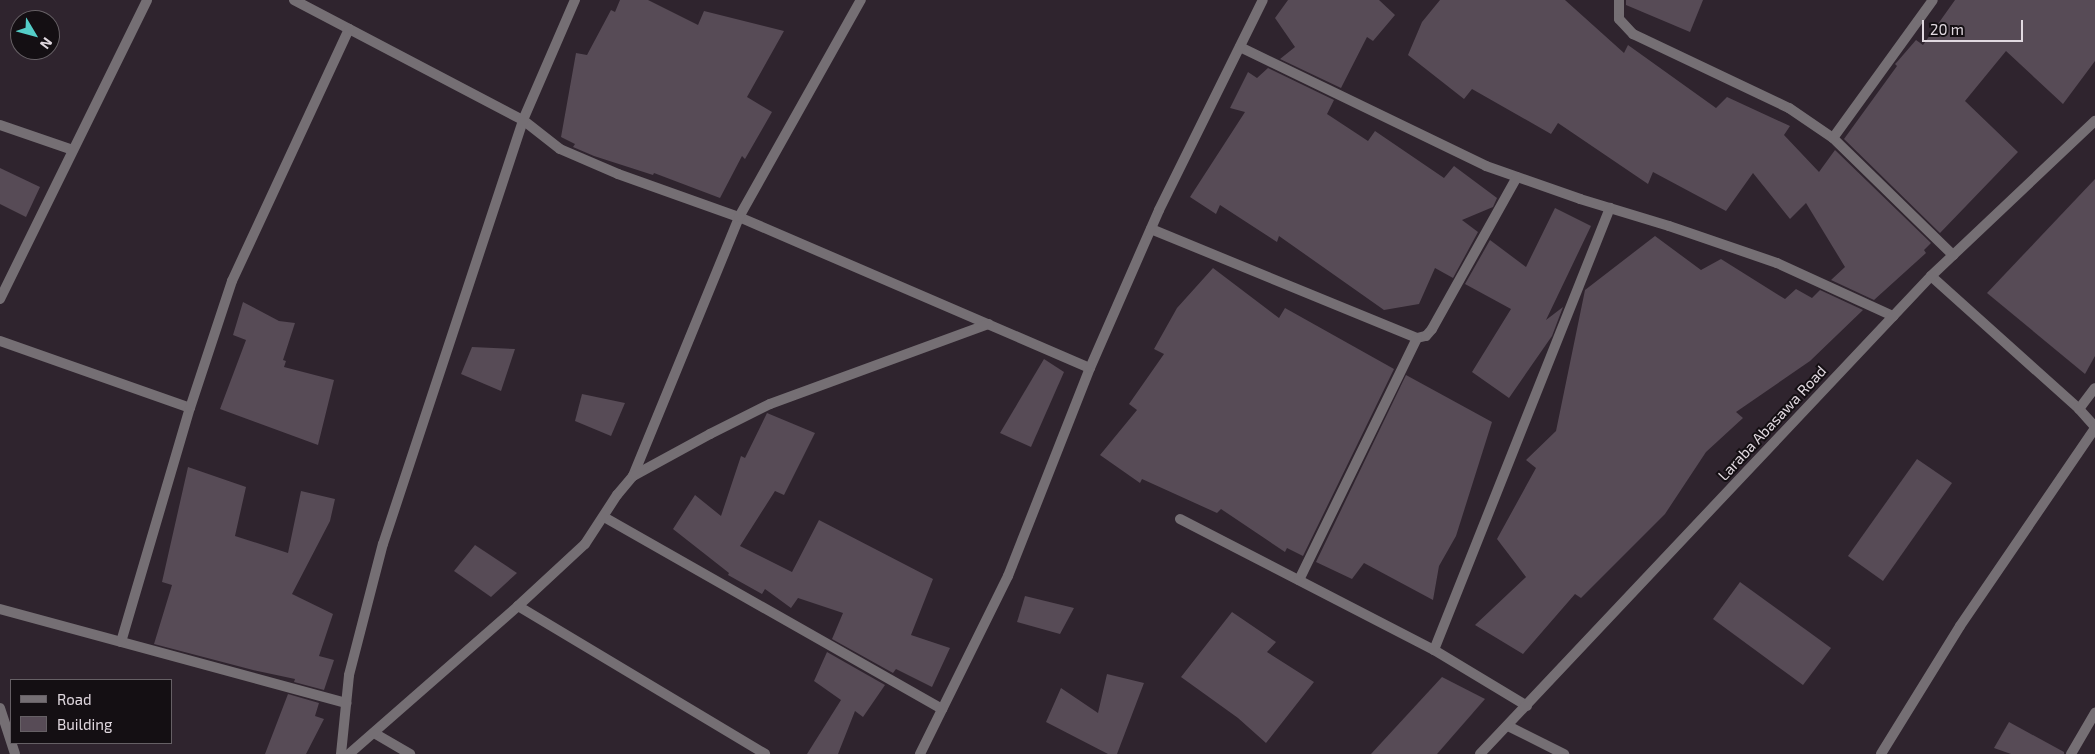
<!DOCTYPE html>
<style>
body{margin:0}
#map{position:relative;width:2095px;height:754px;overflow:hidden;background:#2f242e;font-family:"Exo 2",sans-serif}
div>[style]{position:absolute}
.building>*{inset:0;background:#574b56}
.street>*{height:10px;margin:-5px;padding:0 5px;transform-origin:5px;border-radius:5px;background:#756f74}
span{translate:-50% -50%;white-space:nowrap;text-align:center;line-height:1.15;-webkit-text-stroke:4px #140f13;paint-order:stroke}
.street-label{font-size:15px;color:#e1d9e0}
.legend{position:absolute;left:10px;top:679px;width:162px;height:65px;box-sizing:border-box;background:#140f13;border:1px solid #666065;margin:0;padding:6px 9px;list-style:none;font-size:15px;color:#e1d9e0}
.legend li{display:flex;align-items:center;gap:10px;height:25px}
.legend b{width:25px;border:1px solid #666065}
.north{position:absolute;left:10px;top:10px;width:50px;height:50px;box-sizing:border-box;background:#140f13;border:1px solid #666065;border-radius:50%;rotate:127deg;font-size:14px;font-weight:700;line-height:20px;text-align:center;color:#e1d9e0}
.north::after{content:'';display:block;margin:auto;width:18px;height:22px;background:#54cdc8;clip-path:polygon(50% 0,100% 100%,50% 72%,0 100%)}
.scale{position:absolute;left:1922px;top:20px;width:101px;height:22px;box-sizing:border-box;border:2px solid #e1d9e0;border-top:0;padding-left:6px;font-size:15px;line-height:18px;white-space:nowrap;color:#e1d9e0;-webkit-text-stroke:4px #140f13;paint-order:stroke}
</style>
<div id="map">
<div class="building">
<div style="clip-path:polygon(620px 0,648px 0,698px 25px,704px 11px,784px 31px,747px 97px,772px 112px,745px 159px,742px 156px,720px 198px,654px 173px,653px 175px,594px 156px,573px 147px,575px 144px,561px 137px,576px 53px,587px 55px,611px 10px,615px 12px)"></div>
<div style="clip-path:polygon(1288px 0,1379px 0,1395px 15px,1373px 41px,1367px 37px,1341px 88px,1280px 59px,1295px 47px,1275px 18px)"></div>
<div style="clip-path:polygon(1440px 0,1565px 0,1624px 53px,1628px 45px,1716px 108px,1727px 97px,1790px 126px,1784px 135px,1819px 172px,1835px 150px,1931px 243px,1924px 250px,1926px 253px,1874px 300px,1831px 280px,1845px 267px,1806px 203px,1790px 219px,1753px 173px,1726px 211px,1653px 172px,1648px 184px,1558px 123px,1551px 134px,1472px 89px,1464px 99px,1408px 55px,1422px 22px)"></div>
<div style="clip-path:polygon(1626px 0,1703px 0,1690px 32px,1626px 5px)"></div>
<div style="clip-path:polygon(1955px 0,2095px 0,2095px 61px,2063px 104px,2006px 51px,1965px 101px,2018px 152px,1940px 233px,1844px 139px,1897px 66px,1895px 64px,1897px 62px,1916px 40px,1923px 45px)"></div>
<div style="clip-path:polygon(1268px 68px,1334px 100px,1327px 114px,1368px 141px,1375px 131px,1444px 178px,1454px 166px,1497px 198px,1493px 207px,1462px 220px,1478px 232px,1453px 278px,1435px 268px,1419px 304px,1384px 310px,1279px 236px,1277px 242px,1220px 205px,1216px 214px,1190px 197px,1245px 112px,1230px 108px,1248px 72px,1257px 78px)"></div>
<div style="clip-path:polygon(0 168px,40px 187px,26px 217px,0 204px)"></div>
<div style="clip-path:polygon(2095px 179px,2095px 356px,2085px 374px,1987px 293px)"></div>
<div style="clip-path:polygon(1555px 208px,1591px 226px,1546px 320px,1563px 307px,1552px 336px,1509px 398px,1472px 372px,1511px 309px,1465px 284px,1490px 240px,1526px 267px)"></div>
<div style="clip-path:polygon(1655px 236px,1701px 270px,1721px 259px,1785px 299px,1796px 289px,1812px 298px,1820px 290px,1863px 310px,1810px 361px,1736px 412px,1743px 418px,1706px 452px,1665px 514px,1581px 598px,1575px 594px,1523px 654px,1475px 625px,1526px 577px,1497px 539px,1536px 468px,1526px 460px,1556px 431px,1585px 290px)"></div>
<div style="clip-path:polygon(1213px 268px,1279px 318px,1285px 308px,1394px 369px,1303px 556px,1287px 548px,1285px 552px,1221px 509px,1217px 513px,1142px 479px,1140px 483px,1100px 455px,1137px 410px,1129px 404px,1164px 354px,1154px 349px,1177px 308px)"></div>
<div style="clip-path:polygon(243px 302px,279px 321px,295px 323px,283px 360px,286px 361px,284px 367px,334px 380px,318px 445px,220px 409px,246px 340px,233px 335px)"></div>
<div style="clip-path:polygon(472px 347px,515px 349px,501px 391px,461px 374px)"></div>
<div style="clip-path:polygon(1044px 359px,1064px 372px,1031px 447px,1000px 433px)"></div>
<div style="clip-path:polygon(1406px 375px,1492px 422px,1456px 536px,1439px 566px,1433px 600px,1364px 563px,1352px 579px,1316px 562px)"></div>
<div style="clip-path:polygon(582px 394px,625px 403px,611px 436px,575px 421px)"></div>
<div style="clip-path:polygon(767px 413px,815px 433px,784px 495px,775px 491px,740px 546px,792px 572px,819px 520px,933px 579px,911px 635px,950px 648px,932px 687px,896px 669px,893px 673px,832px 639px,843px 613px,798px 598px,791px 608px,765px 589px,762px 594px,728px 575px,729px 573px,673px 529px,695px 495px,721px 516px,741px 456px,745px 458px)"></div>
<div style="clip-path:polygon(1917px 459px,1952px 483px,1883px 581px,1848px 556px)"></div>
<div style="clip-path:polygon(188px 467px,246px 487px,235px 536px,288px 553px,301px 491px,335px 499px,330px 521px,292px 594px,333px 614px,319px 656px,334px 660px,324px 690px,294px 682px,295px 679px,253px 670px,154px 644px,172px 585px,162px 582px)"></div>
<div style="clip-path:polygon(475px 545px,517px 573px,491px 597px,454px 571px)"></div>
<div style="clip-path:polygon(1740px 582px,1831px 648px,1803px 685px,1713px 619px)"></div>
<div style="clip-path:polygon(1025px 596px,1074px 608px,1060px 634px,1017px 622px)"></div>
<div style="clip-path:polygon(1232px 612px,1276px 642px,1267px 652px,1314px 682px,1266px 743px,1238px 718px,1181px 677px)"></div>
<div style="clip-path:polygon(827px 652px,885px 685px,863px 717px,855px 711px,838px 754px,807px 754px,841px 700px,814px 681px)"></div>
<div style="clip-path:polygon(1107px 674px,1144px 683px,1117px 754px,1108px 754px,1046px 722px,1061px 688px,1098px 713px)"></div>
<div style="clip-path:polygon(1442px 677px,1485px 699px,1437px 754px,1371px 754px)"></div>
<div style="clip-path:polygon(288px 694px,319px 703px,315px 716px,324px 719px,306px 754px,265px 754px)"></div>
<div style="clip-path:polygon(2009px 722px,2064px 752px,2064px 754px,2011px 754px,1994px 748px)"></div>
</div>
<div class="street">
<div style="left:294px;top:0;width:259px;rotate:27.7deg"></div>
<div style="left:523px;top:120px;width:47px;rotate:38.1deg"></div>
<div style="left:560px;top:149px;width:63px;rotate:23.3deg"></div>
<div style="left:618px;top:174px;width:128px;rotate:19.6deg"></div>
<div style="left:739px;top:217px;width:382px;rotate:23.3deg"></div>
<div style="left:1619px;top:0;width:19px;rotate:90deg"></div>
<div style="left:1619px;top:19px;width:21px;rotate:47deg"></div>
<div style="left:1633px;top:34px;width:173px;rotate:25.4deg"></div>
<div style="left:1789px;top:108px;width:53px;rotate:34.3deg"></div>
<div style="left:1833px;top:138px;width:168px;rotate:44.3deg"></div>
<div style="left:1240px;top:47px;width:273px;rotate:25.8deg"></div>
<div style="left:1486px;top:166px;width:100px;rotate:19.3deg"></div>
<div style="left:1580px;top:199px;width:93px;rotate:16.9deg"></div>
<div style="left:1669px;top:226px;width:114px;rotate:18.9deg"></div>
<div style="left:1777px;top:263px;width:128px;rotate:24.6deg"></div>
<div style="left:0;top:125px;width:77px;rotate:18.9deg"></div>
<div style="left:1833px;top:138px;width:170px;rotate:-54.1deg"></div>
<div style="left:1151px;top:229px;width:287px;rotate:22.3deg"></div>
<div style="left:1417px;top:338px;width:9px;rotate:-13deg"></div>
<div style="left:1426px;top:336px;width:9px;rotate:-49deg"></div>
<div style="left:1432px;top:329px;width:174px;rotate:-60.8deg"></div>
<div style="left:1931px;top:276px;width:199px;rotate:41.9deg"></div>
<div style="left:2079px;top:409px;width:24px;rotate:48deg"></div>
<div style="left:0;top:299px;width:333px;rotate:-63.8deg"></div>
<div style="left:0;top:341px;width:201px;rotate:19.4deg"></div>
<div style="left:2079px;top:409px;width:26px;rotate:-53deg"></div>
<div style="left:633px;top:476px;width:280px;rotate:-67.7deg"></div>
<div style="left:739px;top:217px;width:249px;rotate:-60.7deg"></div>
<div style="left:604px;top:517px;width:389px;rotate:29.6deg"></div>
<div style="left:1180px;top:519px;width:286px;rotate:27.3deg"></div>
<div style="left:1299px;top:580px;width:269px;rotate:-64deg"></div>
<div style="left:518px;top:606px;width:288px;rotate:30.9deg"></div>
<div style="left:0;top:609px;width:359px;rotate:15.2deg"></div>
<div style="left:121px;top:642px;width:244px;rotate:-73.6deg"></div>
<div style="left:190px;top:408px;width:134px;rotate:-71.7deg"></div>
<div style="left:232px;top:281px;width:278px;rotate:-65.1deg"></div>
<div style="left:1527px;top:706px;width:109px;rotate:-148.9deg"></div>
<div style="left:1434px;top:650px;width:476px;rotate:-68.3deg"></div>
<div style="left:0;top:708px;width:48px;rotate:71.9deg"></div>
<div style="left:1508px;top:726px;width:63px;rotate:26.6deg"></div>
<div style="left:374px;top:733px;width:42px;rotate:30.3deg"></div>
<div style="left:341px;top:754px;width:79px;rotate:-84.2deg"></div>
<div style="left:349px;top:675px;width:135px;rotate:-75.5deg"></div>
<div style="left:383px;top:544px;width:447px;rotate:-71.7deg"></div>
<div style="left:523px;top:120px;width:131px;rotate:-66.6deg"></div>
<div style="left:349px;top:754px;width:225px;rotate:-41.2deg"></div>
<div style="left:518px;top:606px;width:91px;rotate:-42.8deg"></div>
<div style="left:585px;top:544px;width:59px;rotate:-56.9deg"></div>
<div style="left:617px;top:495px;width:25px;rotate:-50deg"></div>
<div style="left:633px;top:476px;width:88px;rotate:-28.6deg"></div>
<div style="left:710px;top:434px;width:67px;rotate:-26.6deg"></div>
<div style="left:770px;top:404px;width:233px;rotate:-20.1deg"></div>
<div style="left:920px;top:754px;width:199px;rotate:-63.7deg"></div>
<div style="left:1008px;top:576px;width:224px;rotate:-68.5deg"></div>
<div style="left:1090px;top:368px;width:172px;rotate:-66.4deg"></div>
<div style="left:1159px;top:210px;width:234px;rotate:-63.7deg"></div>
<div style="left:1480px;top:754px;width:657px;rotate:-46.66deg"></div>
<div style="left:1931px;top:276px;width:226px;rotate:-43.4deg"></div>
<div style="left:1881px;top:754px;width:150px;rotate:-58.3deg"></div>
<div style="left:1960px;top:626px;width:240px;rotate:-55.7deg"></div>
<div style="left:2071px;top:754px;width:48px;rotate:-59.7deg"></div>
</div>
<div class="street-label">
<span style="left:1772px;top:423px;rotate:-47deg">Laraba Abasawa Road</span>
</div>
<ul class="legend">
<li><b style="height:6px;background:#756f74"></b>Road</li>
<li><b style="height:14px;background:#574b56"></b>Building</li>
</ul>
<div class="north">N</div>
<div class="scale">20 m</div>
</div>
